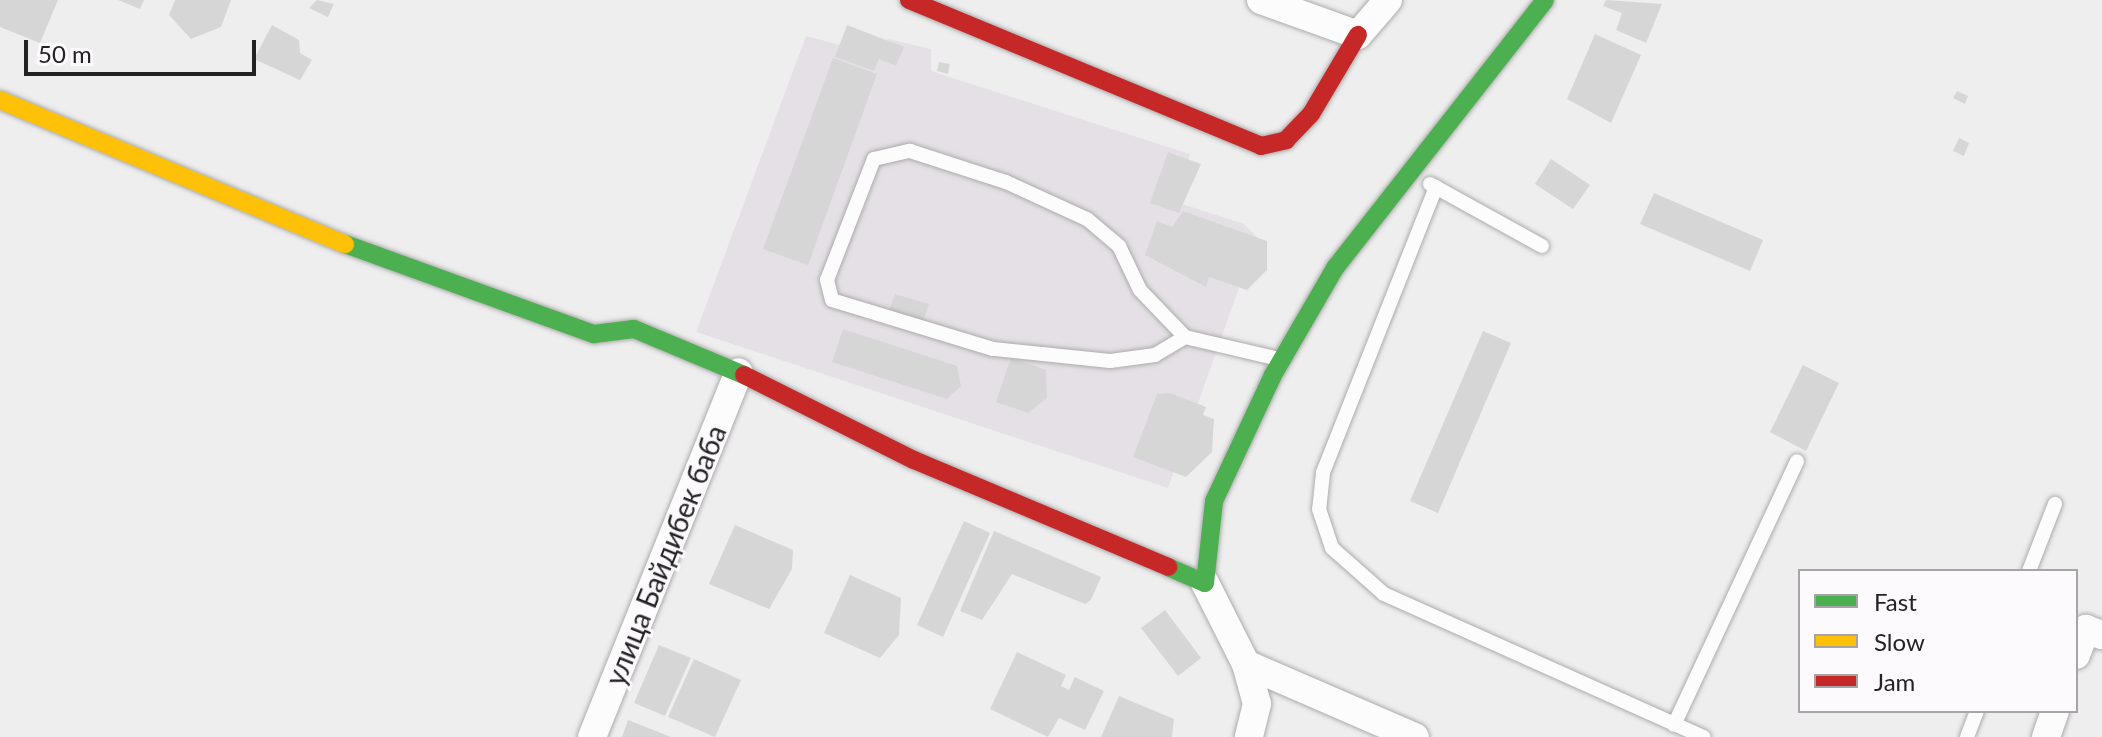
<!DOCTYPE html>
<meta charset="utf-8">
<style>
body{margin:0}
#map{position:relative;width:2102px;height:737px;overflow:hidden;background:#efeeef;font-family:Lato,sans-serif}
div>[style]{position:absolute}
.built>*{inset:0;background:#e5e0e5}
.building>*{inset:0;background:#d7d6d7}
.roads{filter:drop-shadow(0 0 2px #acacac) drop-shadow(0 0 2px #acacac)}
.lane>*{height:14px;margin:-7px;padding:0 7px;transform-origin:7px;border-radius:7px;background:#fdfcfd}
.street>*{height:28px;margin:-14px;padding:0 14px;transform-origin:14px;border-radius:14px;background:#fdfcfd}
.fast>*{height:18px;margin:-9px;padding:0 9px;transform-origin:9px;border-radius:9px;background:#4caf50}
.slow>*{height:18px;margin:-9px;padding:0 9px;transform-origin:9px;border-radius:9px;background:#ffc107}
.jam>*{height:18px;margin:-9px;padding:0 9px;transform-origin:9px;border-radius:9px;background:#c62828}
span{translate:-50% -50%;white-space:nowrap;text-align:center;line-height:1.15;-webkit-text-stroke:6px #fdfafd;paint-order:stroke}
.street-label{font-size:28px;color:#242324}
.legend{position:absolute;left:1798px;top:569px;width:280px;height:144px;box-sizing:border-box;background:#fdfafd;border:2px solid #a6a4a6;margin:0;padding:10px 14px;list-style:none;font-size:24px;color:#242324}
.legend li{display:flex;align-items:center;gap:16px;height:40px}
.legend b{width:40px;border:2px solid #a6a4a6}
.scale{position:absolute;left:24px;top:40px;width:232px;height:36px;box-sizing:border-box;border:4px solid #242324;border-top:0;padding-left:10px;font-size:24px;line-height:28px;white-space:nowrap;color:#242324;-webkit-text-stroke:6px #fdfafd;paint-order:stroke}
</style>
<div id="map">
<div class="built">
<div style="clip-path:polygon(806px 36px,879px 55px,888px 39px,931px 49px,931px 71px,1190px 154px,1176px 202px,1244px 224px,1257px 237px,1168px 488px,696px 332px)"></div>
</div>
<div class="building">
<div style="clip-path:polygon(0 0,58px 0,40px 43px,0 27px)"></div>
<div style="clip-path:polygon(118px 0,144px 0,140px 9px)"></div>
<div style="clip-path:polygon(175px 0,231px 0,221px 27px,191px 39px,169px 15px)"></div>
<div style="clip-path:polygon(317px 0,334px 4px,328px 17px,309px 8px)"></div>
<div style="clip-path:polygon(1606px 0,1662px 4px,1646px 43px,1616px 30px,1622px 13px,1603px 6px)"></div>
<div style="clip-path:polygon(272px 25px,299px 40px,300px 53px,312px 60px,300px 80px,254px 59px)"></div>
<div style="clip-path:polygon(847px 25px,904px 47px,896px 66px,879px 59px,874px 71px,835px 57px)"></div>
<div style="clip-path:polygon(1595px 34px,1641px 55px,1611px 123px,1567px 99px)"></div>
<div style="clip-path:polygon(833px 58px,877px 74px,808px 265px,763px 249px)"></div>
<div style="clip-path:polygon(939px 62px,950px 64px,948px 74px,937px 71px)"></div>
<div style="clip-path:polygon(1957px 91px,1968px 96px,1965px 104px,1953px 98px)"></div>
<div style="clip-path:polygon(1959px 138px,1969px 143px,1964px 156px,1953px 151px)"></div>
<div style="clip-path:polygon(1168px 152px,1201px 164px,1179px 213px,1150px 203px)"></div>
<div style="clip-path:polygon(1551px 159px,1590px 185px,1573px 209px,1535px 184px)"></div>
<div style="clip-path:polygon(1654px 193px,1763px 240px,1750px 271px,1640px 224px)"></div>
<div style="clip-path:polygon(1183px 211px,1267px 241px,1267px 270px,1247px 290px,1209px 277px,1206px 287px,1145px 255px,1157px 221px,1172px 227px)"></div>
<div style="clip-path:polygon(895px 294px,929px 304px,923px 322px,889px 311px)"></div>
<div style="clip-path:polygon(843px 329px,957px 366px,961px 386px,947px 399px,832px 362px)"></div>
<div style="clip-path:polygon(1483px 331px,1511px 343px,1438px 513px,1410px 501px)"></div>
<div style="clip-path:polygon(1011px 358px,1046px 370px,1047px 398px,1028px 413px,996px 402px)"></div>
<div style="clip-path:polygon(1803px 365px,1839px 383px,1806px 451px,1770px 432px)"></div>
<div style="clip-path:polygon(1170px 393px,1206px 407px,1203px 415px,1214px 419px,1212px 452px,1186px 477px,1133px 457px,1157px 394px)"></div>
<div style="clip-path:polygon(964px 521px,990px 533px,943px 637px,917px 625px)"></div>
<div style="clip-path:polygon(735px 525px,793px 550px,792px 569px,769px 609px,709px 584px)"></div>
<div style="clip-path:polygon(994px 531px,1101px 577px,1091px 600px,1085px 604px,1012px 574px,982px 620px,960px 611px)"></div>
<div style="clip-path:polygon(850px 575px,901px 598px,899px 635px,880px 658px,824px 633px)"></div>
<div style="clip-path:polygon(1165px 610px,1201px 658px,1178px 676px,1141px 628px)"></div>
<div style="clip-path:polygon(659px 645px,691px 658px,665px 716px,634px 703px)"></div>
<div style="clip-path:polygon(1017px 652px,1066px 675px,1061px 686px,1069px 690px,1075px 677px,1104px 691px,1085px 730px,1059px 718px,1048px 737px,990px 709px)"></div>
<div style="clip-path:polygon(694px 659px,741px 680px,715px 737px,668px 717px)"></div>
<div style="clip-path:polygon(1119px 696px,1174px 719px,1172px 737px,1101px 737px)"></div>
<div style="clip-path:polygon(628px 720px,671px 737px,622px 737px)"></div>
</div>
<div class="roads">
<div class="lane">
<div style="left:1430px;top:184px;width:128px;rotate:29deg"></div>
<div style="left:1436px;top:187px;width:308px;rotate:111.6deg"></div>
<div style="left:1323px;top:473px;width:36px;rotate:96deg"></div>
<div style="left:1319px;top:509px;width:41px;rotate:71.6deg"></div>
<div style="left:1332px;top:548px;width:69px;rotate:41.5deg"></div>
<div style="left:1384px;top:594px;width:350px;rotate:24.1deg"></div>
<div style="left:1185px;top:337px;width:35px;rotate:149deg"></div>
<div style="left:1155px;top:355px;width:45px;rotate:172.4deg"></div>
<div style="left:1110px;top:361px;width:118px;rotate:-174.1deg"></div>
<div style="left:993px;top:349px;width:168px;rotate:-163.1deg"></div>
<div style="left:832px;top:300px;width:21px;rotate:-104deg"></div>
<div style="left:827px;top:280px;width:130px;rotate:-68.8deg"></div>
<div style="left:874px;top:159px;width:37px;rotate:-13deg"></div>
<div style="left:910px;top:151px;width:101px;rotate:17.9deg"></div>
<div style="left:1006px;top:182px;width:89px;rotate:24.6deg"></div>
<div style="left:1087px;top:219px;width:42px;rotate:40.2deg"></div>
<div style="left:1119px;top:246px;width:49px;rotate:64.5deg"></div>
<div style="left:1140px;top:290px;width:65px;rotate:46.2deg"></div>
<div style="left:1185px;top:337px;width:97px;rotate:13.2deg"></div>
<div style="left:2029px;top:571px;width:72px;rotate:-68.8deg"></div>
<div style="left:1674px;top:725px;width:291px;rotate:-65deg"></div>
<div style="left:1967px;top:737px;width:28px;rotate:-69deg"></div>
</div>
<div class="street">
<div style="left:1261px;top:0;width:103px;rotate:19.8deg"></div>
<div style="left:1358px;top:35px;width:46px;rotate:-49.4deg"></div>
<div style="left:1205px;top:583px;width:91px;rotate:63.2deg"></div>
<div style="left:1246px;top:664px;width:41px;rotate:74.6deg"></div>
<div style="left:1257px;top:704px;width:34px;rotate:104deg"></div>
<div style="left:2076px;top:655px;width:28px;rotate:-69deg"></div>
<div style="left:2086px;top:629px;width:17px;rotate:21deg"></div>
<div style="left:1246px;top:664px;width:184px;rotate:23.4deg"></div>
<div style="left:592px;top:737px;width:393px;rotate:-68.1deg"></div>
<div style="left:2046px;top:737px;width:28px;rotate:-71deg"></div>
</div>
<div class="fast">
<div style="left:345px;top:244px;width:265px;rotate:19.9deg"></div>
<div style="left:594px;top:334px;width:40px;rotate:-7.1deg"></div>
<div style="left:634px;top:329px;width:119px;rotate:22.7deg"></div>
<div style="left:1168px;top:567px;width:40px;rotate:23.4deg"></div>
<div style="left:1205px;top:583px;width:82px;rotate:-83.7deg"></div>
<div style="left:1214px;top:501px;width:139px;rotate:-64.9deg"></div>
<div style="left:1273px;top:375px;width:124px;rotate:-59.9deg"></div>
<div style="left:1335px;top:268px;width:340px;rotate:-51.9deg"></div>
</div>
<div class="slow">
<div style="left:0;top:100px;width:374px;rotate:22.7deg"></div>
</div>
<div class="jam">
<div style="left:909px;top:0;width:381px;rotate:22.5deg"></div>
<div style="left:1261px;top:146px;width:26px;rotate:-13deg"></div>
<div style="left:1286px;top:140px;width:36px;rotate:-46deg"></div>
<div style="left:1311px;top:114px;width:92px;rotate:-59.3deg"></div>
<div style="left:744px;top:375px;width:190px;rotate:26.6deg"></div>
<div style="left:914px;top:460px;width:276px;rotate:22.8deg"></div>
</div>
</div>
<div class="street-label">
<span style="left:665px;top:555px;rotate:-68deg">улица Байдибек баба</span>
</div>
<ul class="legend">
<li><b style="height:10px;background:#4caf50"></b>Fast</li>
<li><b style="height:10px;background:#ffc107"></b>Slow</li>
<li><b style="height:10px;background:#c62828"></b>Jam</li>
</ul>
<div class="scale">50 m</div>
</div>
